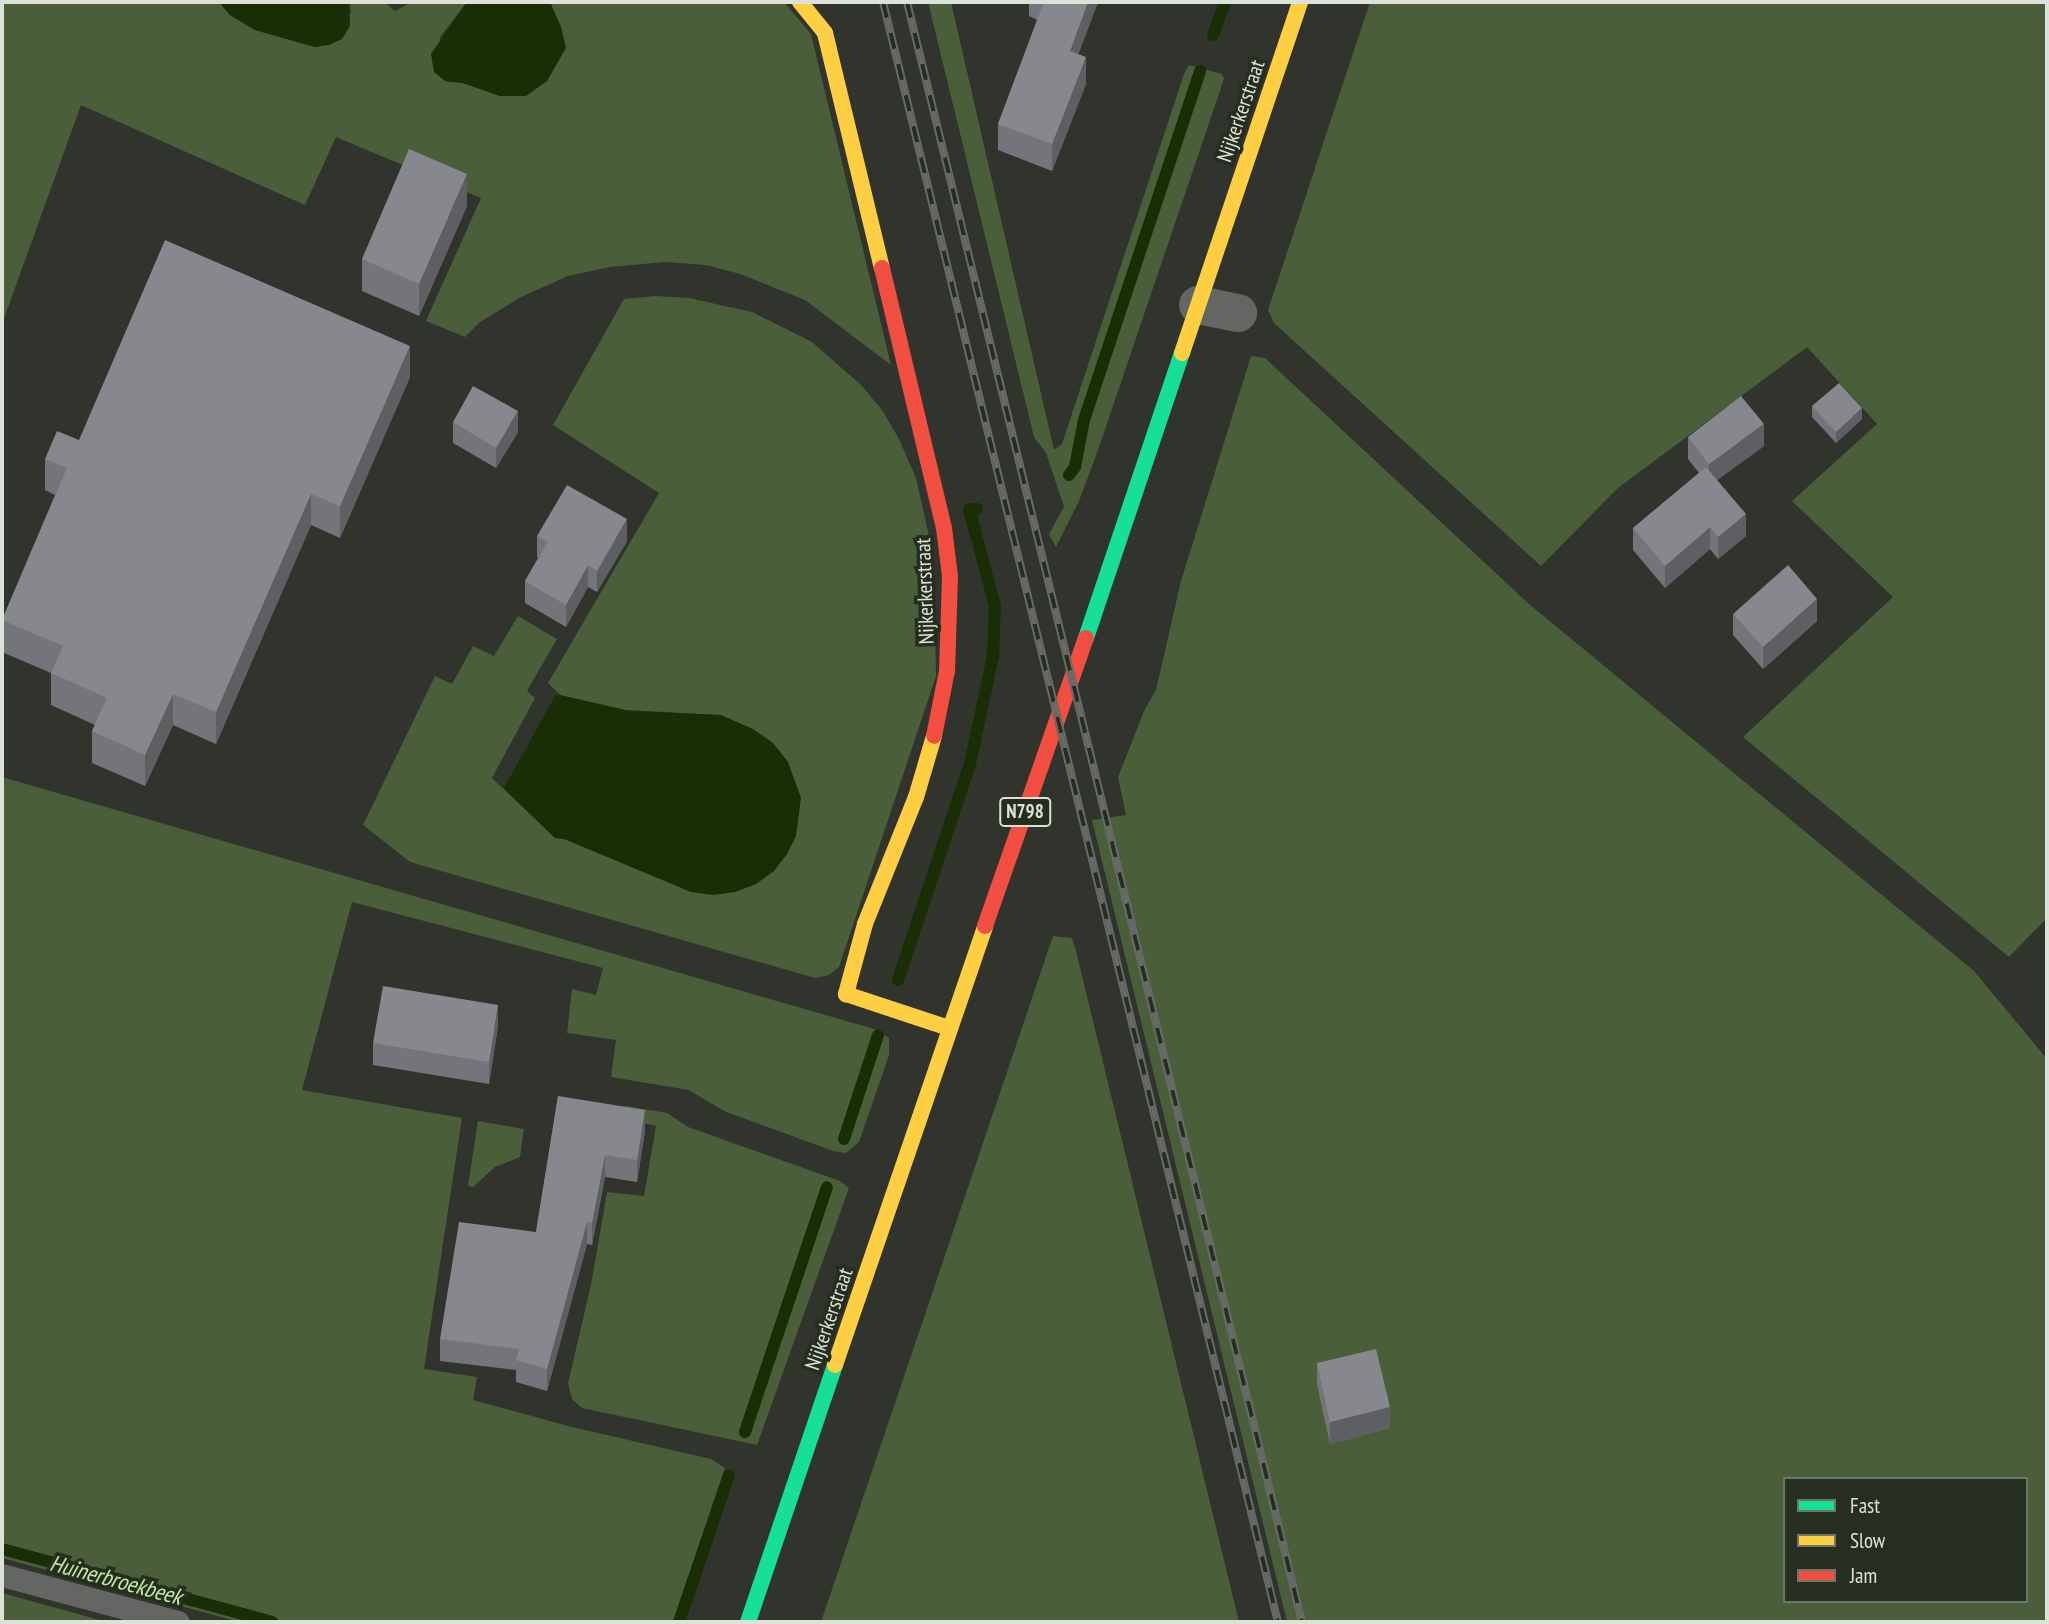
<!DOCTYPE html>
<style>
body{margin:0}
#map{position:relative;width:2049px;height:1624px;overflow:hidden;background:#30342c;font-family:"PT Sans Narrow",sans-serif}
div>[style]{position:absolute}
.green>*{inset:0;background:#4a5e39}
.water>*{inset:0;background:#1a2e05}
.stream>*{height:12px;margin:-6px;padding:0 6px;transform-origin:6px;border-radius:6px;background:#1a2e05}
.lane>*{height:23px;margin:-11.5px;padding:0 11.5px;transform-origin:11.5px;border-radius:11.5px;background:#636662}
.street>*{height:38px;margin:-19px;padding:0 19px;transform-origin:19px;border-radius:19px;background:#636662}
.fast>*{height:16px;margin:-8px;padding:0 8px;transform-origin:8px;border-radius:8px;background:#16e098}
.slow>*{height:16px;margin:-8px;padding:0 8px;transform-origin:8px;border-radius:8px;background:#ffcf43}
.jam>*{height:16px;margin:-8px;padding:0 8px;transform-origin:8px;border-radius:8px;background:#f24e42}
.rail>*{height:8px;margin-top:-4px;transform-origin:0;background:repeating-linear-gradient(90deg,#262e1f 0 16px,#686a67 0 32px);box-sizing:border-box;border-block:2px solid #686a67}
.wall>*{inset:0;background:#73757a}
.shaded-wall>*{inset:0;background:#5e5f63}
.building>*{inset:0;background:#86888e}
span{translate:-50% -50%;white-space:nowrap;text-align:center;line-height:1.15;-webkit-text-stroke:7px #262e1f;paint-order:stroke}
.shield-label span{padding:2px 5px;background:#262e1f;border:2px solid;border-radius:5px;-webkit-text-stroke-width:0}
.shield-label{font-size:19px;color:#dde2d9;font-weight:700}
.street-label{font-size:21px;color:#dde2d9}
.water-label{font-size:23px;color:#c1e9a1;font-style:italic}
.frame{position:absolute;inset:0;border:4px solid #dde2d9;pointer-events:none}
.legend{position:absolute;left:1783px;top:1477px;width:245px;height:126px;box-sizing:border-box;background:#262e1f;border:2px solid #6f7669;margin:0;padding:9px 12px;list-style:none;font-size:21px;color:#dde2d9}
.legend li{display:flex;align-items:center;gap:14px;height:35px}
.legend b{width:35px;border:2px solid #6f7669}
</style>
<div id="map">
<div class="green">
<div style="clip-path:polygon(2px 2px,219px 2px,230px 15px,255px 30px,315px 47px,351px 12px,349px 2px,385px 2px,395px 11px,412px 2px,467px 2px,440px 37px,445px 81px,463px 83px,500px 96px,561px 27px,550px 2px,784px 2px,811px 34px,891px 365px,805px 300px,740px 274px,706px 265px,665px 262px,610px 267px,568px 276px,521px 297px,480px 322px,465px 337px,426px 321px,481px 198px,336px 137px,305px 205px,81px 105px,2px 324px)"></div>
<div style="clip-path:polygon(928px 2px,951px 2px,1054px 450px,1062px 444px,1184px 74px,1189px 65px,1222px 74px,1224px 79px,1097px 453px,1079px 501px,1056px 547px,1049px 534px,1064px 507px,1046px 453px,1034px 437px)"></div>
<div style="clip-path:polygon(1370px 2px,2047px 2px,2047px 918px,2009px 957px,1743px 737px,1893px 597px,1792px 501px,1877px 424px,1807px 347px,1618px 488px,1541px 566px,1274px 323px,1268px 310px)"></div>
<div style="clip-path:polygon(656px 296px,689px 298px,752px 312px,812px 342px,861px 385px,882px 410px,899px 439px,916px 478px,934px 558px,936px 676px,839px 967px,829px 975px,815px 978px,410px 862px,363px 825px,435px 676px,452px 684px,473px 646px,494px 656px,518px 616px,557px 639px,527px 691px,535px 698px,492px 778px,555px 838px,564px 839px,721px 715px,608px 709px,560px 695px,548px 683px,659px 493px,553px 425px,624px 299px)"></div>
<div style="clip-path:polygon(evenodd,1251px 356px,1265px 358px,1529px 604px,1974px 971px,2047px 1059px,2047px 1622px,1287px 1622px,1092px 820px,1126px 815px,1118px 777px,1145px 709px,1156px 690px,1181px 581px,1251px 356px,1785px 1479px,2026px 1479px,2026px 1601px,1785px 1601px,1785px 1479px)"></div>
<div style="clip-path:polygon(2px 777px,874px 1029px,889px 1038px,889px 1055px,859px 1142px,846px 1153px,833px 1151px,724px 1111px,689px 1090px,611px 1077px,616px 1040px,567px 1033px,572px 989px,596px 995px,603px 968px,352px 902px,302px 1090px,462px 1118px,424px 1369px,477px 1377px,473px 1400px,572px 1427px,711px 1459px,725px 1468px,673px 1622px,240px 1622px,2px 1558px)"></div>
<div style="clip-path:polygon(1053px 936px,1072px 938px,1076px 951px,1239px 1622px,821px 1622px)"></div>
<div style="clip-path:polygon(626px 1106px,667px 1113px,688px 1127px,840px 1181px,849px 1188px,757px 1445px,582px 1408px,572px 1399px,568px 1383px,591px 1285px,607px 1192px,644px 1196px,656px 1126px,623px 1119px)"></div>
<div style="clip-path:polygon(478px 1121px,524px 1129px,520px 1157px,495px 1167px,473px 1187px,468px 1186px)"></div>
<div style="clip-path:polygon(2px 1593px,107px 1622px,2px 1622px)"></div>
</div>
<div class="water">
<div style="clip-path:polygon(219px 2px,349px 2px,350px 26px,342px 39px,329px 45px,315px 47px,255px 30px,230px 15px)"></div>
<div style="clip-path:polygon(467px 2px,550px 2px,561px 27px,566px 48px,547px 81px,526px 96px,500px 96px,463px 83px,445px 81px,434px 72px,431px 54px)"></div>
<div style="clip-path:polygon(560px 695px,630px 711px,721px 715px,753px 729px,773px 743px,788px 762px,801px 798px,796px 836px,787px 854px,774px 871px,756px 884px,735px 892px,713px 895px,691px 892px,564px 839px,555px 838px,504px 788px,555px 696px)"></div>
</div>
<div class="stream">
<div style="left:1213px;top:35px;width:35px;rotate:-70deg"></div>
<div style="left:1069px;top:475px;width:10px;rotate:-53deg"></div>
<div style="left:1075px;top:467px;width:48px;rotate:-79.2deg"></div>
<div style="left:1084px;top:420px;width:368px;rotate:-71.6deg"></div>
<div style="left:898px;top:980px;width:228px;rotate:-71.6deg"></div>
<div style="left:970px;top:764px;width:110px;rotate:-78deg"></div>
<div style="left:993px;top:656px;width:50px;rotate:-87.7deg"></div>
<div style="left:995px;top:606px;width:100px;rotate:-105deg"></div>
<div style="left:969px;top:509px;width:8px"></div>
<div style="left:844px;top:1139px;width:109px;rotate:-71.9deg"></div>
<div style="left:745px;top:1432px;width:258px;rotate:-71.5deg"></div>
<div style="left:2px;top:1549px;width:280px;rotate:15.1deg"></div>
<div style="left:679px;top:1622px;width:155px;rotate:-71.2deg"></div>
</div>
<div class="lane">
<div style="left:2px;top:1575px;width:182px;rotate:15deg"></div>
</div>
<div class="street">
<div style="left:1198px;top:305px;width:41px;rotate:11.3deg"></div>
</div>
<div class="fast">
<div style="left:1086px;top:638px;width:301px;rotate:-71.4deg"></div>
<div style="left:748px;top:1622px;width:271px;rotate:-71.3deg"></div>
</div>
<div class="slow">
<div style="left:800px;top:2px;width:40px;rotate:51deg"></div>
<div style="left:825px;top:33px;width:242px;rotate:76.4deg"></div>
<div style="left:1182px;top:353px;width:370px;rotate:-71.4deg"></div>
<div style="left:934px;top:736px;width:64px;rotate:106.4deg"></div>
<div style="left:916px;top:797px;width:137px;rotate:111.9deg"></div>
<div style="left:865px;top:924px;width:73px;rotate:105.2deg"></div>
<div style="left:846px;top:994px;width:108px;rotate:18.3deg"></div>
<div style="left:835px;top:1365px;width:464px;rotate:-71.1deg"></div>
</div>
<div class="jam">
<div style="left:882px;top:268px;width:267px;rotate:76.6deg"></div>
<div style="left:944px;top:528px;width:48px;rotate:82.9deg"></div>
<div style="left:950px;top:576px;width:95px;rotate:91.8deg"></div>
<div style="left:947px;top:671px;width:66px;rotate:101.3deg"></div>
<div style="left:985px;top:926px;width:305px;rotate:-70.7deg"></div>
</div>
<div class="rail">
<div style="left:883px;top:2px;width:1667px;rotate:76.3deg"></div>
<div style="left:907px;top:2px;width:1667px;rotate:76.3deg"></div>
</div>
<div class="wall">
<div style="clip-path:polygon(1029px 2px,1098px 2px,1078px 54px,1086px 84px,1052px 171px,998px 150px,998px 124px,1037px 20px,1029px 16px)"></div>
<div style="clip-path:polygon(467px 206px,419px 316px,362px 291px,362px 259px)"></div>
<div style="clip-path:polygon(410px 377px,340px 538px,311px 525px,216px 744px,173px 725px,145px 786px,92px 763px,92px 731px,95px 725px,51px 705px,51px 673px,2px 652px,2px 620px,55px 495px,45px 490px,45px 459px,79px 440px)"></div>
<div style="clip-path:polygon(1812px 406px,1862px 419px,1836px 443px,1812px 417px)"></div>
<div style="clip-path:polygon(453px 422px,518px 432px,496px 468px,453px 443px)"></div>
<div style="clip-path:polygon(1688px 437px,1764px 446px,1717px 480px,1746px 536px,1718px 559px,1710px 549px,1665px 588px,1633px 550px,1633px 528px,1699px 473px,1688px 459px)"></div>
<div style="clip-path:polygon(537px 536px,627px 541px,597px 592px,588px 587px,566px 627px,525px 603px,525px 581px,538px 558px,537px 557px)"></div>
<div style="clip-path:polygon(1733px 614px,1817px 621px,1763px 669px,1733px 635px)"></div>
<div style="clip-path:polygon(498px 1026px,489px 1084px,373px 1065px,373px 1043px)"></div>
<div style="clip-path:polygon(558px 1096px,645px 1131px,637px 1182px,605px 1177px,592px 1245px,587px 1244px,547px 1391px,516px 1382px,516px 1370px,440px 1361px,440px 1339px,536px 1232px)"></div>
<div style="clip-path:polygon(1317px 1363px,1390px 1428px,1330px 1444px,1317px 1385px)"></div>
</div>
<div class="shaded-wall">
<div style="clip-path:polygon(1088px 2px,1098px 2px,1070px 77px,1070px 51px)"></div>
<div style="clip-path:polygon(1086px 57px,1086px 84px,1052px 171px,1052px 144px)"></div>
<div style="clip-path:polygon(467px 174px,467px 206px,419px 316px,419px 284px)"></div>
<div style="clip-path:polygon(410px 346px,410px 377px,340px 538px,340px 506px)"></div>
<div style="clip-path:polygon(1862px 408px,1862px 419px,1836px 443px,1836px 432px)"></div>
<div style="clip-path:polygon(518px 411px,518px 432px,496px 468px,496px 448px)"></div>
<div style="clip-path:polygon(1764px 424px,1764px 446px,1709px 486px,1709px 464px)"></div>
<div style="clip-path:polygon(311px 494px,311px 525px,216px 744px,216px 712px)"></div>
<div style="clip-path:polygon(1746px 514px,1746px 536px,1718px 559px,1718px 537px)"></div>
<div style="clip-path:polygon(627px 519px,627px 541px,597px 592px,597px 571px)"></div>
<div style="clip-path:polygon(1710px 527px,1710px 549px,1665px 588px,1665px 566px)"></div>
<div style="clip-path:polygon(588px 565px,588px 587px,566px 627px,566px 605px)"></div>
<div style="clip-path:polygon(1817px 599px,1817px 621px,1763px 669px,1763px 647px)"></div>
<div style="clip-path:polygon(173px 694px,173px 725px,145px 786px,145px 755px)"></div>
<div style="clip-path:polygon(498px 1005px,498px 1026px,489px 1084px,489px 1062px)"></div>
<div style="clip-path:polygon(645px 1110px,645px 1131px,637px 1182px,637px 1160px)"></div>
<div style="clip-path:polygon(605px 1155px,605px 1177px,592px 1245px,592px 1223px)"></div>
<div style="clip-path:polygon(587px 1222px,587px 1244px,547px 1391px,547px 1369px)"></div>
<div style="clip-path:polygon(1390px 1407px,1390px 1428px,1330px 1444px,1330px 1422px)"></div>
</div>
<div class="building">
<div style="clip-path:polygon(1044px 2px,1088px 2px,1070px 51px,1086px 57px,1052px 144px,998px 124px)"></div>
<div style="clip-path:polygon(409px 149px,467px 174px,419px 284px,362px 259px)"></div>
<div style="clip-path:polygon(165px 240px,410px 346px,340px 506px,311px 494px,216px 712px,173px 694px,145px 755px,92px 731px,107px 698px,51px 673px,63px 646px,2px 620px,67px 468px,45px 459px,57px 431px,79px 440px)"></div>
<div style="clip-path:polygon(1839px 383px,1862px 408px,1836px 432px,1812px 406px)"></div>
<div style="clip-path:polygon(473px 386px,518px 411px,496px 448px,453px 422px)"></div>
<div style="clip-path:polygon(1741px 396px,1764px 424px,1709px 464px,1688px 437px)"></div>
<div style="clip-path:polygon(1706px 467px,1746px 514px,1718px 537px,1710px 527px,1665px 566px,1633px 528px)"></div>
<div style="clip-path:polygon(567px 485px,627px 519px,597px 571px,588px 565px,566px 605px,525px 581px,548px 542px,537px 536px)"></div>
<div style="clip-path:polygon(1788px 565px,1817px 599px,1763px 647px,1733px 614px)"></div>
<div style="clip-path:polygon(383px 986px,498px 1005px,489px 1062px,373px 1043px)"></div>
<div style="clip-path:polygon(558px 1096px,645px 1110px,637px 1160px,605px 1155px,592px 1223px,587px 1222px,547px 1369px,516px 1360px,519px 1349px,440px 1339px,459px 1222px,536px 1232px)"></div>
<div style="clip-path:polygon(1376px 1349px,1390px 1407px,1330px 1422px,1317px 1363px)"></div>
</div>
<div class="shield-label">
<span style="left:1025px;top:812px">N798</span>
</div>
<div class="street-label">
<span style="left:1241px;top:111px;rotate:-71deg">Nijkerkerstraat</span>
<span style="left:925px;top:591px;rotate:-92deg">Nijkerkerstraat</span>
<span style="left:829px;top:1319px;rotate:-71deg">Nijkerkerstraat</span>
</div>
<div class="water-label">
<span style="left:116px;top:1580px;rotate:15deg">Huinerbroekbeek</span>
</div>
<div class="frame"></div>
<ul class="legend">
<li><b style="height:9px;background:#16e098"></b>Fast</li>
<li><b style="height:9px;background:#ffcf43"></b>Slow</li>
<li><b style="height:9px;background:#f24e42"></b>Jam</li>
</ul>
</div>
